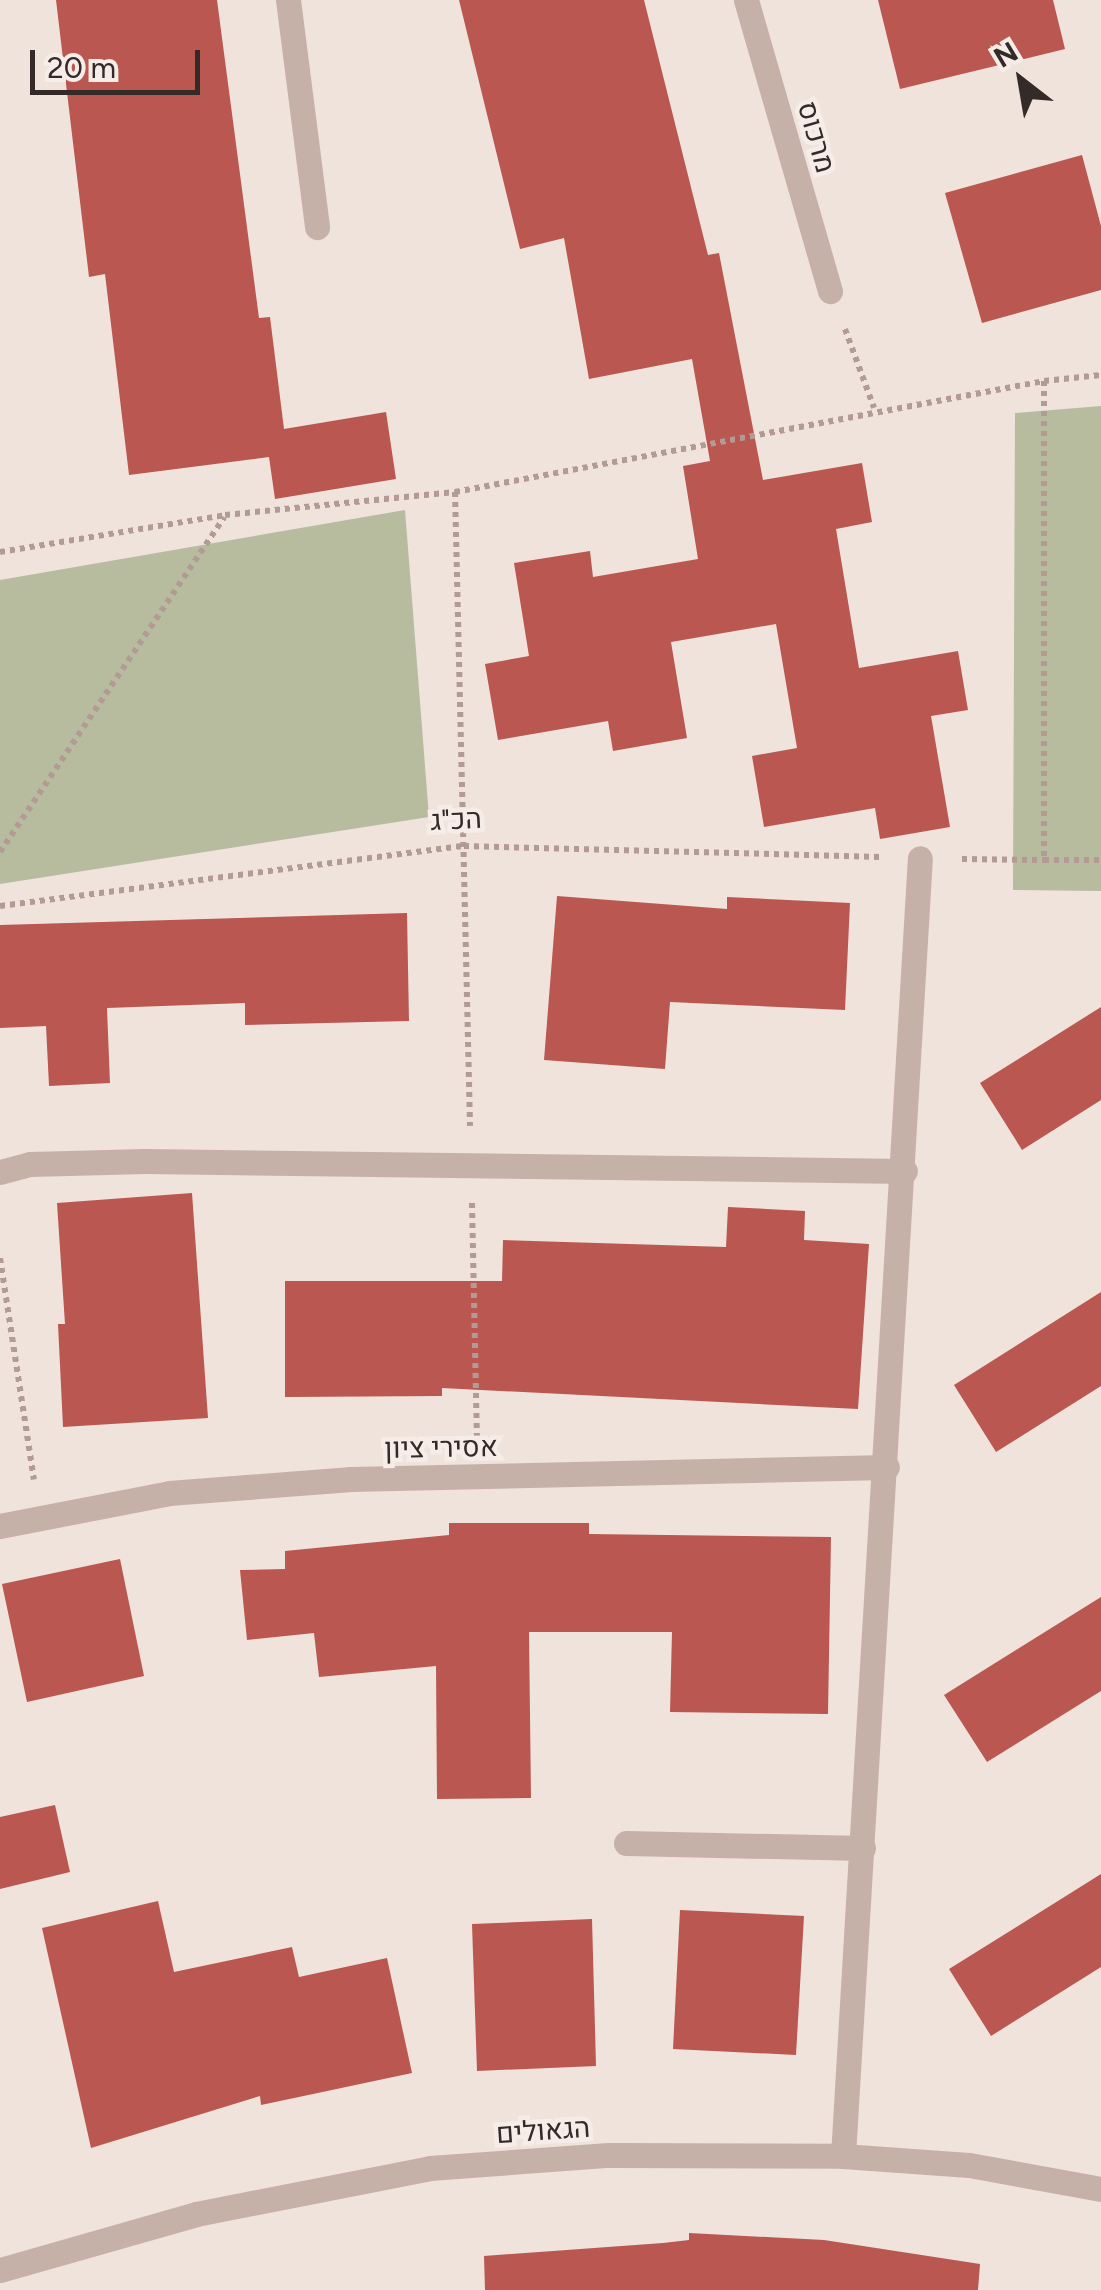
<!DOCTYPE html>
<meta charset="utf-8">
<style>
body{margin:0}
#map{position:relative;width:1101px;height:2290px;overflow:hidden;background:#efe3dc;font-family:Figtree,Heebo,sans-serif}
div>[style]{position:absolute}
.green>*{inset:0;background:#b7bc9e}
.building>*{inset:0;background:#b95750}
.path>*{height:6px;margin-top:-3px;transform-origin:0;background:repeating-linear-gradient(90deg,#b19b94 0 5px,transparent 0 10px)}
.minor>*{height:25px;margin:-12.5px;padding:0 12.5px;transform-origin:12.5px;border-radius:12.5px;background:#c6b1a9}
span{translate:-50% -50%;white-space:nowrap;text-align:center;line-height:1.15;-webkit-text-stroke:9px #f7ede8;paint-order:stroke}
.street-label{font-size:28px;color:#342a28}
.north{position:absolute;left:971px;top:30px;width:100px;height:100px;-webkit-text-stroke:8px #f7ede8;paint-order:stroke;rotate:329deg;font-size:28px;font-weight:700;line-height:40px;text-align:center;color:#342a28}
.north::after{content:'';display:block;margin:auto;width:35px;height:45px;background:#342a28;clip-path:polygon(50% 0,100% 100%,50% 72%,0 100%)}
.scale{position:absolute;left:30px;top:50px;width:170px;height:45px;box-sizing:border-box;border:5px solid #342a28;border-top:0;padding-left:12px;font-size:30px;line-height:35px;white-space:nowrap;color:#342a28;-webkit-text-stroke:8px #f7ede8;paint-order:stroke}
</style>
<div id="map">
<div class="green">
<div style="clip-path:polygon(1101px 406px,1101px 891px,1013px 890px,1015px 413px)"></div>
<div style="clip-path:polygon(405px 510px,429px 817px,0 884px,0 580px)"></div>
</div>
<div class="building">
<div style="clip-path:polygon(56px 0,217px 0,259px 318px,270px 317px,284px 429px,386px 412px,396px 479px,275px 499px,269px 457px,129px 475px,105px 274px,89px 277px)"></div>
<div style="clip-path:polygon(459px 0,644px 0,708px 255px,719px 253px,763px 480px,862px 463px,872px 522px,836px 529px,859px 668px,958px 651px,968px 710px,931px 716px,950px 827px,880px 839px,875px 808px,764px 827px,752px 756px,797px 748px,776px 624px,671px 642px,687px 738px,613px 751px,608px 721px,498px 740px,485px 664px,529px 656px,514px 563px,590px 551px,593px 577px,698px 559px,683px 466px,710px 461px,692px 359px,589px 379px,564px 238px,520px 249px)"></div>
<div style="clip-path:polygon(878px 0,1053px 0,1065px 49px,900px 89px)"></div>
<div style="clip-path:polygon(1082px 155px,1101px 226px,1101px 290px,982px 323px,945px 193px)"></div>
<div style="clip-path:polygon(557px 896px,727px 909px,727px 897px,850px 903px,845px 1010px,670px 1002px,665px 1069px,544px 1060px)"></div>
<div style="clip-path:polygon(407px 913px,409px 1021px,245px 1025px,245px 1003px,107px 1008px,110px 1083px,49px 1086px,46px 1026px,0 1028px,0 925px)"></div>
<div style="clip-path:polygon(1101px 1007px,1101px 1100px,1022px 1150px,980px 1083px)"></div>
<div style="clip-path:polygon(192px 1193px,208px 1418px,63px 1427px,58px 1324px,65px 1324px,57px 1203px)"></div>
<div style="clip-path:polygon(728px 1207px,805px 1211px,804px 1240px,869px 1244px,858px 1409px,442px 1388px,442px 1396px,285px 1397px,285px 1281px,502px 1281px,503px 1240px,726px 1247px)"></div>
<div style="clip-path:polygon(1101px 1292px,1101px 1386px,996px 1452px,954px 1385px)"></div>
<div style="clip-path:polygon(449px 1523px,589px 1523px,589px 1534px,831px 1537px,828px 1714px,670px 1712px,672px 1632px,529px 1632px,531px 1798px,437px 1799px,436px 1666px,319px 1677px,314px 1633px,247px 1640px,240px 1570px,285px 1569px,285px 1551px,449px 1535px)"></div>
<div style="clip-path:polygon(120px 1559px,144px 1676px,27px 1702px,2px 1584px)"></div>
<div style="clip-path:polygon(1101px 1597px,1101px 1691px,987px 1762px,944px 1695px)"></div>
<div style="clip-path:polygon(55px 1805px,70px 1872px,0 1889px,0 1817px)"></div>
<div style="clip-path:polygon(1101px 1874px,1101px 1967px,991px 2036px,949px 1969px)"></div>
<div style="clip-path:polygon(158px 1901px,174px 1972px,292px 1947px,299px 1977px,387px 1958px,412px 2073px,261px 2105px,260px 2096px,91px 2148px,42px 1928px)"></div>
<div style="clip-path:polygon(680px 1910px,804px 1916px,796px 2055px,673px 2049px)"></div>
<div style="clip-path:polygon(592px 1919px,596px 2066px,477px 2071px,472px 1924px)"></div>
<div style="clip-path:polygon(689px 2233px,824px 2240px,980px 2264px,978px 2290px,485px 2290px,484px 2256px,663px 2243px,689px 2240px)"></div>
</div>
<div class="path">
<div style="left:845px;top:329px;width:84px;rotate:69.8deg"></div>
<div style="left:1044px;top:381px;width:57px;rotate:-6deg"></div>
<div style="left:455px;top:492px;width:634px;rotate:88.64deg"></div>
<div style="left:0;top:552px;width:228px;rotate:-9.3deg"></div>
<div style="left:225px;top:515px;width:231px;rotate:-5.7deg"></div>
<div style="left:455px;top:492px;width:599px;rotate:-10.67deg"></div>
<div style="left:1044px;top:381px;width:479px;rotate:90deg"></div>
<div style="left:1044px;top:860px;width:57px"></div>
<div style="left:0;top:852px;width:403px;rotate:-56.2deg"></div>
<div style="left:962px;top:859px;width:82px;rotate:0.7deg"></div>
<div style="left:0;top:906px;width:468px;rotate:-7.4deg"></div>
<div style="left:464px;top:846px;width:416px;rotate:1.5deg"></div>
<div style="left:472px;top:1203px;width:233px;rotate:88.8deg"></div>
<div style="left:0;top:1258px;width:224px;rotate:81.3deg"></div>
</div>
<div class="minor">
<div style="left:288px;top:0;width:229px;rotate:82.7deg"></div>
<div style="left:746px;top:0;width:303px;rotate:73.9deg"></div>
<div style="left:0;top:1172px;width:31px;rotate:-15deg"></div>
<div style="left:30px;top:1164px;width:115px;rotate:-1.5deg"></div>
<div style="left:145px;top:1161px;width:760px;rotate:0.75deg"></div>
<div style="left:0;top:1526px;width:172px;rotate:-11deg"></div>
<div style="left:169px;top:1493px;width:183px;rotate:-4.4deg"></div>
<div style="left:351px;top:1479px;width:536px;rotate:-1.28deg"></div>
<div style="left:626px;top:1843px;width:237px;rotate:1.2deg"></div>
<div style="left:843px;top:2156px;width:1300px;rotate:-86.61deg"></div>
<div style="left:0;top:2270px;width:204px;rotate:-15.9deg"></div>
<div style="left:196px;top:2214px;width:238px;rotate:-11.1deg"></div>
<div style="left:430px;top:2168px;width:179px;rotate:-4.2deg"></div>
<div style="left:609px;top:2155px;width:234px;rotate:0.2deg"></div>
<div style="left:843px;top:2156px;width:126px;rotate:4.1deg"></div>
<div style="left:969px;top:2165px;width:134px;rotate:10.3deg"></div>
</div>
<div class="street-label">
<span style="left:817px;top:137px;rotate:74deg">מרכוס</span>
<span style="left:456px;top:819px;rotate:-3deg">הכ"ג</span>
<span style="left:441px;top:1447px;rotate:-1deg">אסירי ציון</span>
<span style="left:543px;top:2130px;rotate:-4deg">הגאולים</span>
</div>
<div class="north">N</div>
<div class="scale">20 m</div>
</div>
